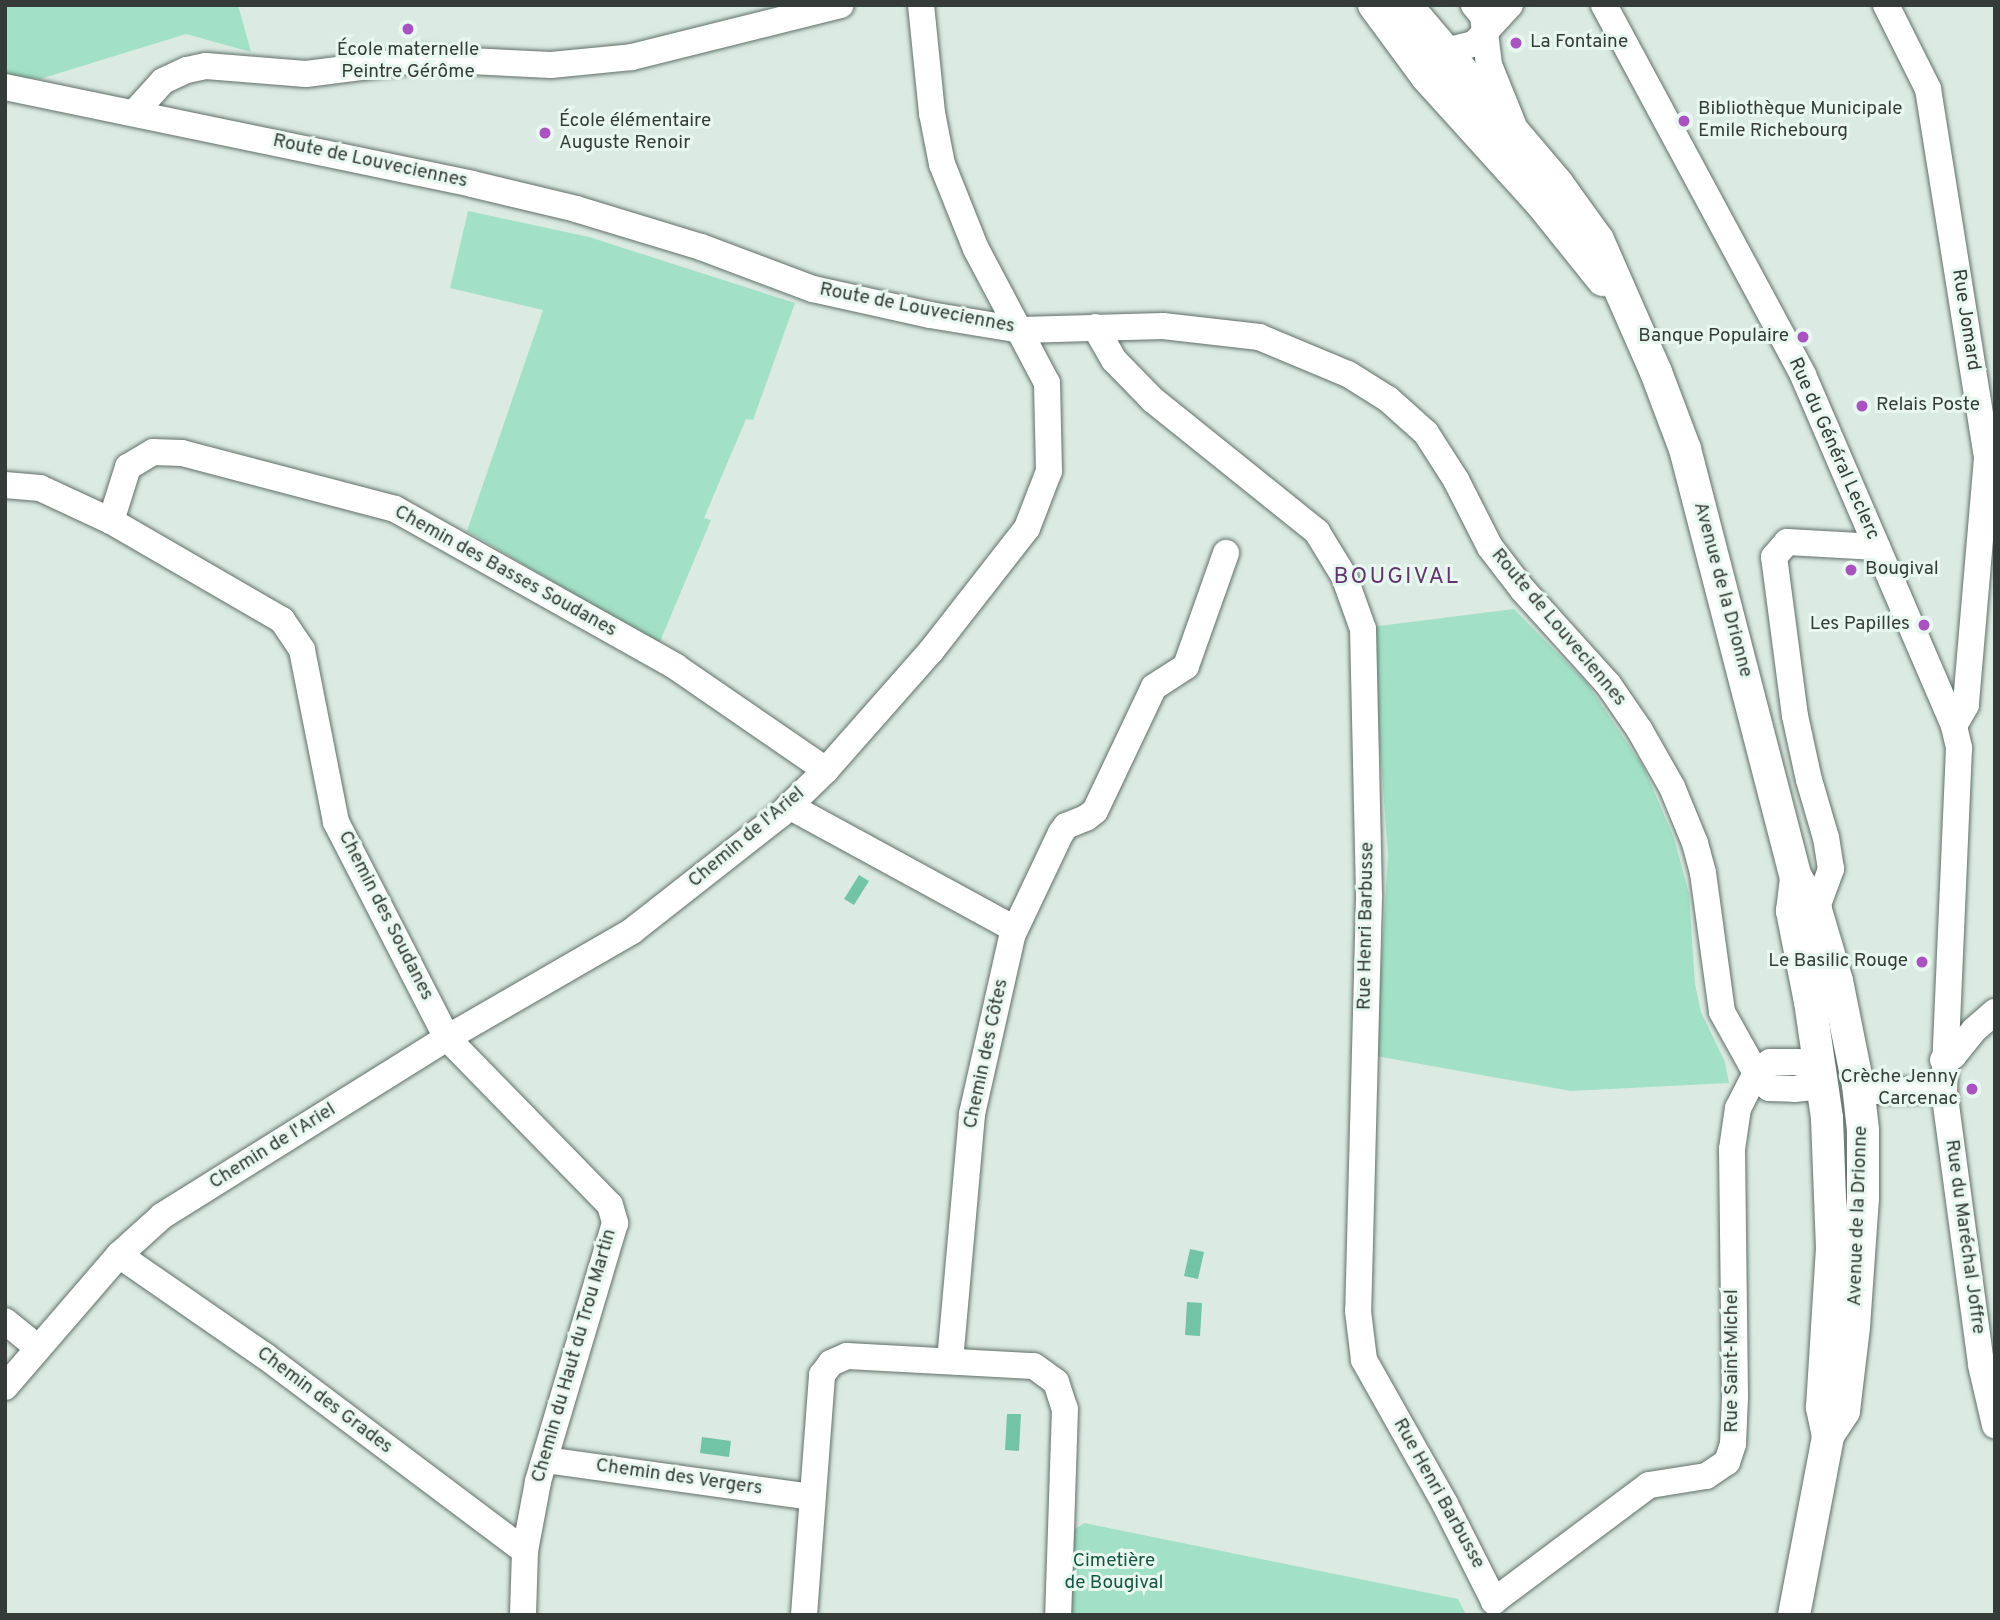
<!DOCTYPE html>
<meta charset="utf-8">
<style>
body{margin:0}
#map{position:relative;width:2000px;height:1620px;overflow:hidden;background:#dbebe4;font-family:Overpass,sans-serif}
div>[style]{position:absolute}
.green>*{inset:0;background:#a3e0c8}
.water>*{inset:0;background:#73c4a6}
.roads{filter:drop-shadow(0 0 2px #616f69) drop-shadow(0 0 2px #616f69)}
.minor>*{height:26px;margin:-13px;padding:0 13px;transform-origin:13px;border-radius:13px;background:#fff}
.major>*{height:32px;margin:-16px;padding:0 16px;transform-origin:16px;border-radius:16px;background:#fff}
.dots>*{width:19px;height:19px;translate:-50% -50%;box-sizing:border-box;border:4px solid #e8f8f1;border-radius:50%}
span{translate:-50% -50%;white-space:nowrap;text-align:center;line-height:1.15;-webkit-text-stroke:6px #e8f8f1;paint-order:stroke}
.poi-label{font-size:19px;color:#353b38}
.left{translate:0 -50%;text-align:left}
.right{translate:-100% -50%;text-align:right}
.street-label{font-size:19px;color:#353b38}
.park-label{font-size:19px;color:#145642}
.quarter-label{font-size:23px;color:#60366d;letter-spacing:2px}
.frame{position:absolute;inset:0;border:7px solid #353b38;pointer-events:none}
</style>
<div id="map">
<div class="green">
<div style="clip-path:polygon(5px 5px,238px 5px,251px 52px,186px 34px,40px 79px,5px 76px)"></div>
<div style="clip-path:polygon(468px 211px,589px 237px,795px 303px,753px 420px,746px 419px,704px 518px,711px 520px,659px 644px,467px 531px,543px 310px,450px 288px)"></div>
<div style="clip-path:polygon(1514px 609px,1587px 683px,1644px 768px,1674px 838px,1689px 894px,1695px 984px,1701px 1012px,1725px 1062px,1729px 1083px,1571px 1091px,1376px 1056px,1388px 855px,1371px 627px)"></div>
<div style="clip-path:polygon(1084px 1523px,1458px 1599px,1466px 1615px,1070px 1615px,1071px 1532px)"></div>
</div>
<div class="water">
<div style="clip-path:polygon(859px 875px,869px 881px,854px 905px,844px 899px)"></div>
<div style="clip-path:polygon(1190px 1249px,1204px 1252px,1198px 1279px,1184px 1276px)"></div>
<div style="clip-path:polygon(1187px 1302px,1202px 1303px,1200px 1336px,1185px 1335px)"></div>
<div style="clip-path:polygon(1007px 1414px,1021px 1414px,1019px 1451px,1005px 1450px)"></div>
<div style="clip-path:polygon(702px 1437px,731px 1441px,729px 1457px,700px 1453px)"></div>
</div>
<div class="roads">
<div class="minor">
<div style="left:1474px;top:5px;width:14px;rotate:51deg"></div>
<div style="left:1483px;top:16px;width:49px;rotate:83deg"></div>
<div style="left:1489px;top:65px;width:64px;rotate:67.9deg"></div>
<div style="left:1604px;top:5px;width:420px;rotate:61.7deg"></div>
<div style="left:1803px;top:375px;width:382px;rotate:66.7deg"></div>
<div style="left:1954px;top:726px;width:23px;rotate:77deg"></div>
<div style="left:1959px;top:748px;width:342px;rotate:92.5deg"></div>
<div style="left:1944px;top:1090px;width:277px;rotate:82.3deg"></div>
<div style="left:1981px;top:1365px;width:62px;rotate:76.9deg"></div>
<div style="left:1886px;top:5px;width:94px;rotate:63.4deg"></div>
<div style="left:1928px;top:89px;width:374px;rotate:80.9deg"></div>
<div style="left:1987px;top:458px;width:248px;rotate:94.9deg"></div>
<div style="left:1966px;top:705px;width:24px;rotate:120deg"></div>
<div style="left:1445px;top:51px;width:30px;rotate:-14deg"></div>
<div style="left:1474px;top:44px;width:53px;rotate:-47.3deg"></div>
<div style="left:5px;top:87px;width:477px;rotate:11.7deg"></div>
<div style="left:472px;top:184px;width:107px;rotate:13.5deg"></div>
<div style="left:576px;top:209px;width:131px;rotate:16.9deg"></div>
<div style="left:701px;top:247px;width:120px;rotate:20.6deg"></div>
<div style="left:813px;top:289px;width:120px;rotate:12.5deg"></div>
<div style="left:930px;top:315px;width:92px;rotate:9.4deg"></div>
<div style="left:1021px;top:330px;width:142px;rotate:-1.6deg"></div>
<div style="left:1163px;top:326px;width:97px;rotate:6.5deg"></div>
<div style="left:1259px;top:337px;width:96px;rotate:22.6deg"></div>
<div style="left:1348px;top:374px;width:47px;rotate:32deg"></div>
<div style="left:1388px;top:399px;width:51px;rotate:41.8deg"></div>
<div style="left:1426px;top:433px;width:56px;rotate:57.4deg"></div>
<div style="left:1456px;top:480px;width:75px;rotate:63.1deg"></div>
<div style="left:1490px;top:547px;width:54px;rotate:52.5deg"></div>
<div style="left:1523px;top:590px;width:127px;rotate:47.9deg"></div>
<div style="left:1608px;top:684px;width:55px;rotate:55.4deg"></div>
<div style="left:1639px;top:729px;width:67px;rotate:60.4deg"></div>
<div style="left:1672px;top:787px;width:61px;rotate:67.7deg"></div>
<div style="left:1695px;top:843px;width:31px;rotate:75deg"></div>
<div style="left:1703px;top:873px;width:140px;rotate:82.2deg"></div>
<div style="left:1722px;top:1012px;width:70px;rotate:60.9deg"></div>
<div style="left:1756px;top:1073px;width:20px;rotate:49deg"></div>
<div style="left:1769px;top:1088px;width:25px;rotate:2deg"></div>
<div style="left:1794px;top:1089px;width:10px;rotate:-6deg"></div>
<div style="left:1804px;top:1088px;width:24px;rotate:-45deg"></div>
<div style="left:1821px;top:1071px;width:25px;rotate:-159deg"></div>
<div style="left:1798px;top:1062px;width:28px;rotate:180deg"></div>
<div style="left:1770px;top:1062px;width:18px;rotate:142deg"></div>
<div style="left:1756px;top:1073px;width:39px;rotate:117deg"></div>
<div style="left:1738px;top:1108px;width:41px;rotate:98.3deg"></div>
<div style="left:1732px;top:1149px;width:248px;rotate:89.3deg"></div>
<div style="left:1735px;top:1397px;width:47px;rotate:92.4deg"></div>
<div style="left:1733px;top:1444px;width:19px;rotate:108deg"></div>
<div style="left:1727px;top:1462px;width:25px;rotate:146deg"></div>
<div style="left:1706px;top:1476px;width:58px;rotate:171deg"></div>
<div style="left:1649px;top:1485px;width:194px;rotate:143.2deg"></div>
<div style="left:134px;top:113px;width:43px;rotate:-47.8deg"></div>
<div style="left:163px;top:81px;width:26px;rotate:-25deg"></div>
<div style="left:187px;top:70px;width:19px;rotate:-12deg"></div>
<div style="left:206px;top:66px;width:100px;rotate:4.6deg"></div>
<div style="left:306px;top:74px;width:120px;rotate:-7.2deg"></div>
<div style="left:425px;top:59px;width:126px;rotate:2.7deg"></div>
<div style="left:551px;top:65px;width:81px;rotate:-5.6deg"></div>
<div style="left:632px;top:57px;width:215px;rotate:-14deg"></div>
<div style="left:1095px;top:327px;width:38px;rotate:60deg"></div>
<div style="left:1114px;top:360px;width:56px;rotate:45.7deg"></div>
<div style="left:1153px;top:400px;width:211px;rotate:38.8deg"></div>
<div style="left:1317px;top:532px;width:52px;rotate:58.5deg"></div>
<div style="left:1344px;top:576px;width:56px;rotate:70.3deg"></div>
<div style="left:1363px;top:629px;width:269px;rotate:88.7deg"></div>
<div style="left:1369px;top:898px;width:413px;rotate:91.5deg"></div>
<div style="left:1358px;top:1311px;width:49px;rotate:83deg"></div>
<div style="left:1364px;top:1360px;width:165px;rotate:60.6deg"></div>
<div style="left:1445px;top:1504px;width:109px;rotate:63.2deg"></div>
<div style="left:5px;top:485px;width:35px;rotate:5deg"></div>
<div style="left:40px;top:488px;width:78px;rotate:24.9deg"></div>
<div style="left:111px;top:521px;width:198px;rotate:30.1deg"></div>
<div style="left:282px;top:620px;width:36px;rotate:56deg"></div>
<div style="left:302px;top:650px;width:175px;rotate:78.8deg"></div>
<div style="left:336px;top:822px;width:243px;rotate:62.8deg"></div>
<div style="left:447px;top:1038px;width:233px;rotate:45.7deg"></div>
<div style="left:610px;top:1205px;width:19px;rotate:74deg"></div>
<div style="left:615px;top:1223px;width:270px;rotate:106.6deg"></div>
<div style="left:538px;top:1482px;width:70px;rotate:100.7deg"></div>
<div style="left:525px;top:1551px;width:64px;rotate:91.8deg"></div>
<div style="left:111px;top:521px;width:57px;rotate:-72.5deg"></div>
<div style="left:128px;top:467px;width:29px;rotate:-31deg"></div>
<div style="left:153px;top:452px;width:29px;rotate:2deg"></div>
<div style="left:182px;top:453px;width:220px;rotate:14.7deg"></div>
<div style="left:395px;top:509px;width:322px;rotate:29.3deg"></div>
<div style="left:676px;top:667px;width:182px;rotate:34.5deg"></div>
<div style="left:789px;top:806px;width:257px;rotate:28.6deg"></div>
<div style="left:1816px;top:910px;width:44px;rotate:-69.9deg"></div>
<div style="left:1831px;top:869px;width:31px;rotate:-99deg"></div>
<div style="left:1826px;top:838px;width:60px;rotate:-106.3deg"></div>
<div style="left:1809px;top:780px;width:66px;rotate:-102.3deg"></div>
<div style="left:1795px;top:716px;width:160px;rotate:-97.5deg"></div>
<div style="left:1774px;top:557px;width:20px;rotate:-49deg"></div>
<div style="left:1787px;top:542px;width:90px;rotate:3.2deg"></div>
<div style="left:1943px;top:1060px;width:11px;rotate:-22deg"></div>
<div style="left:1953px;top:1056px;width:33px;rotate:-51deg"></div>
<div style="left:1974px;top:1030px;width:28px;rotate:-41deg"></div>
<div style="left:1858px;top:1085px;width:19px;rotate:18deg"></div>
<div style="left:1876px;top:1091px;width:68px;rotate:-0.8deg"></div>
<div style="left:119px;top:1255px;width:178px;rotate:34.7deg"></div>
<div style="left:265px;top:1356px;width:325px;rotate:36.9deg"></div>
<div style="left:5px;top:1321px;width:41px;rotate:39.1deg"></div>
<div style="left:950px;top:1361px;width:248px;rotate:-84.9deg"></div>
<div style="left:972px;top:1114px;width:182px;rotate:-77.3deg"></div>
<div style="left:1012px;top:936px;width:114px;rotate:-64.6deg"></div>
<div style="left:1061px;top:833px;width:9px;rotate:-54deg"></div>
<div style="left:1066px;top:826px;width:22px;rotate:-22deg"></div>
<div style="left:1086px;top:818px;width:11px;rotate:-38deg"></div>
<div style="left:1095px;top:811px;width:137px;rotate:-64.6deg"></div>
<div style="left:1154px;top:687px;width:38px;rotate:-33deg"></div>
<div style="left:1186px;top:666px;width:120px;rotate:-70.5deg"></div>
<div style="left:5px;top:1387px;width:174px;rotate:-49.2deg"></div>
<div style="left:119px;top:1255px;width:58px;rotate:-42.2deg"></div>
<div style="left:162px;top:1216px;width:336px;rotate:-32deg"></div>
<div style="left:447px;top:1038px;width:214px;rotate:-30deg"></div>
<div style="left:632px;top:931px;width:189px;rotate:-38.1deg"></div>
<div style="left:781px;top:814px;width:63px;rotate:-44.4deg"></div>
<div style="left:826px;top:770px;width:159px;rotate:-48.6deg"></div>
<div style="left:931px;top:651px;width:156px;rotate:-52deg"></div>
<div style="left:1027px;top:528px;width:61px;rotate:-68.9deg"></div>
<div style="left:1049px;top:471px;width:88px;rotate:-91.3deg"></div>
<div style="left:1047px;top:383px;width:152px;rotate:-117.9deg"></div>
<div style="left:976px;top:249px;width:92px;rotate:-111.8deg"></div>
<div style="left:942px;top:164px;width:52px;rotate:-101.1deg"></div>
<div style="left:932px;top:113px;width:109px;rotate:-95.8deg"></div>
<div style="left:545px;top:1460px;width:270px;rotate:7.9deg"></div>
<div style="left:804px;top:1615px;width:241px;rotate:-85.7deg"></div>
<div style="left:822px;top:1375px;width:15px;rotate:-53deg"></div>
<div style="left:831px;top:1363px;width:17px;rotate:-24deg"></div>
<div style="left:847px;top:1356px;width:187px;rotate:3.1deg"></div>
<div style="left:1034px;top:1366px;width:27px;rotate:36deg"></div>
<div style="left:1056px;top:1382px;width:28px;rotate:72deg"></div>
<div style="left:1065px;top:1409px;width:206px;rotate:91.9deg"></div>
</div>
<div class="major">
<div style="left:1374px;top:5px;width:89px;rotate:53.6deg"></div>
<div style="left:1427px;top:77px;width:170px;rotate:47.9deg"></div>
<div style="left:1541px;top:203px;width:99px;rotate:51.2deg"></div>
<div style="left:1406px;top:5px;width:233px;rotate:49.7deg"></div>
<div style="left:1557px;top:183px;width:70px;rotate:54.3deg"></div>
<div style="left:1598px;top:240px;width:144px;rotate:66.3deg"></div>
<div style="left:1656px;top:372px;width:82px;rotate:69.4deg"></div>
<div style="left:1685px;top:449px;width:442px;rotate:75.5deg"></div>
<div style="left:1796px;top:877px;width:39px;rotate:59deg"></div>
<div style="left:1816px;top:910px;width:74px;rotate:73.5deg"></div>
<div style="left:1837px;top:981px;width:106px;rotate:78.6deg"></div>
<div style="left:1858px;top:1085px;width:45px;rotate:83.7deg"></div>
<div style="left:1863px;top:1130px;width:68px;rotate:90deg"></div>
<div style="left:1863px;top:1198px;width:129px;rotate:94deg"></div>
<div style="left:1854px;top:1327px;width:85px;rotate:96.8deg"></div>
<div style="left:1844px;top:1411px;width:30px;rotate:123deg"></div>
<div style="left:1794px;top:1615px;width:182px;rotate:-79.2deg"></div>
<div style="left:1828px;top:1436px;width:30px;rotate:-102deg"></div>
<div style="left:1822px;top:1407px;width:158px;rotate:-86.4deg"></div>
<div style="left:1832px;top:1249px;width:131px;rotate:-92.2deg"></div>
<div style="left:1827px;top:1118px;width:117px;rotate:-98.3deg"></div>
<div style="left:1810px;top:1002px;width:93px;rotate:-101.2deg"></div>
<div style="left:1792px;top:911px;width:34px;rotate:-83deg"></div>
</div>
</div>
<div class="dots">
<div style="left:408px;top:29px;background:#a953c1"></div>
<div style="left:1516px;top:43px;background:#a953c1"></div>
<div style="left:1684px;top:121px;background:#a953c1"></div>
<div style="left:545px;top:133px;background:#a953c1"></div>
<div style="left:1803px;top:337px;background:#a953c1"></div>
<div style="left:1862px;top:406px;background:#a953c1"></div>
<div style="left:1851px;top:570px;background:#a953c1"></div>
<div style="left:1924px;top:625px;background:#a953c1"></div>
<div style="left:1922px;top:962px;background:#a953c1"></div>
<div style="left:1972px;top:1089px;background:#a953c1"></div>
</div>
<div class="poi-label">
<span class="left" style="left:1530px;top:43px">La Fontaine</span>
<span style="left:408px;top:62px">École maternelle<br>Peintre Gérôme</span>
<span class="left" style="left:1698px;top:121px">Bibliothèque Municipale<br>Emile Richebourg</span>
<span class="left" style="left:559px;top:133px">École élémentaire<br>Auguste Renoir</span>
<span class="right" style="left:1789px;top:337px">Banque Populaire</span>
<span class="left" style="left:1876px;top:406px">Relais Poste</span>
<span class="left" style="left:1865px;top:570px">Bougival</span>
<span class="right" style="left:1910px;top:625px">Les Papilles</span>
<span class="right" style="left:1908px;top:962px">Le Basilic Rouge</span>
<span class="right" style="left:1958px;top:1089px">Crèche Jenny<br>Carcenac</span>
</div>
<div class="street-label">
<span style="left:370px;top:162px;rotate:12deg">Route de Louveciennes</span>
<span style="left:917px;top:309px;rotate:11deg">Route de Louveciennes</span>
<span style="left:1965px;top:320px;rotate:81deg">Rue Jomard</span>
<span style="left:1833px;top:449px;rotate:66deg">Rue du Général Leclerc</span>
<span style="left:505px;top:572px;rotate:29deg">Chemin des Basses Soudanes</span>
<span style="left:1722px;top:590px;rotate:75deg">Avenue de la Drionne</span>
<span style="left:1558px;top:628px;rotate:50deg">Route de Louveciennes</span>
<span style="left:747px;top:838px;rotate:-40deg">Chemin de l'Ariel</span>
<span style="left:385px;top:916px;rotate:63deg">Chemin des Soudanes</span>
<span style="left:1367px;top:926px;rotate:-89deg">Rue Henri Barbusse</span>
<span style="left:987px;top:1054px;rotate:-78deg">Chemin des Côtes</span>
<span style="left:273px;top:1147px;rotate:-32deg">Chemin de l'Ariel</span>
<span style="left:1859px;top:1216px;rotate:-88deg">Avenue de la Drionne</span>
<span style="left:1964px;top:1237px;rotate:82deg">Rue du Maréchal Joffre</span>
<span style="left:575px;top:1356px;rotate:-74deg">Chemin du Haut du Trou Martin</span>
<span style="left:1733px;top:1361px;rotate:-90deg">Rue Saint-Michel</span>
<span style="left:324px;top:1401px;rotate:37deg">Chemin des Grades</span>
<span style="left:679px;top:1478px;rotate:8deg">Chemin des Vergers</span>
<span style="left:1438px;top:1494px;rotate:61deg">Rue Henri Barbusse</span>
</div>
<div class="park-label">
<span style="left:1114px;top:1573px">Cimetière<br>de Bougival</span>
</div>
<div class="quarter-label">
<span style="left:1397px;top:578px">BOUGIVAL</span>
</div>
<div class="frame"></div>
</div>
